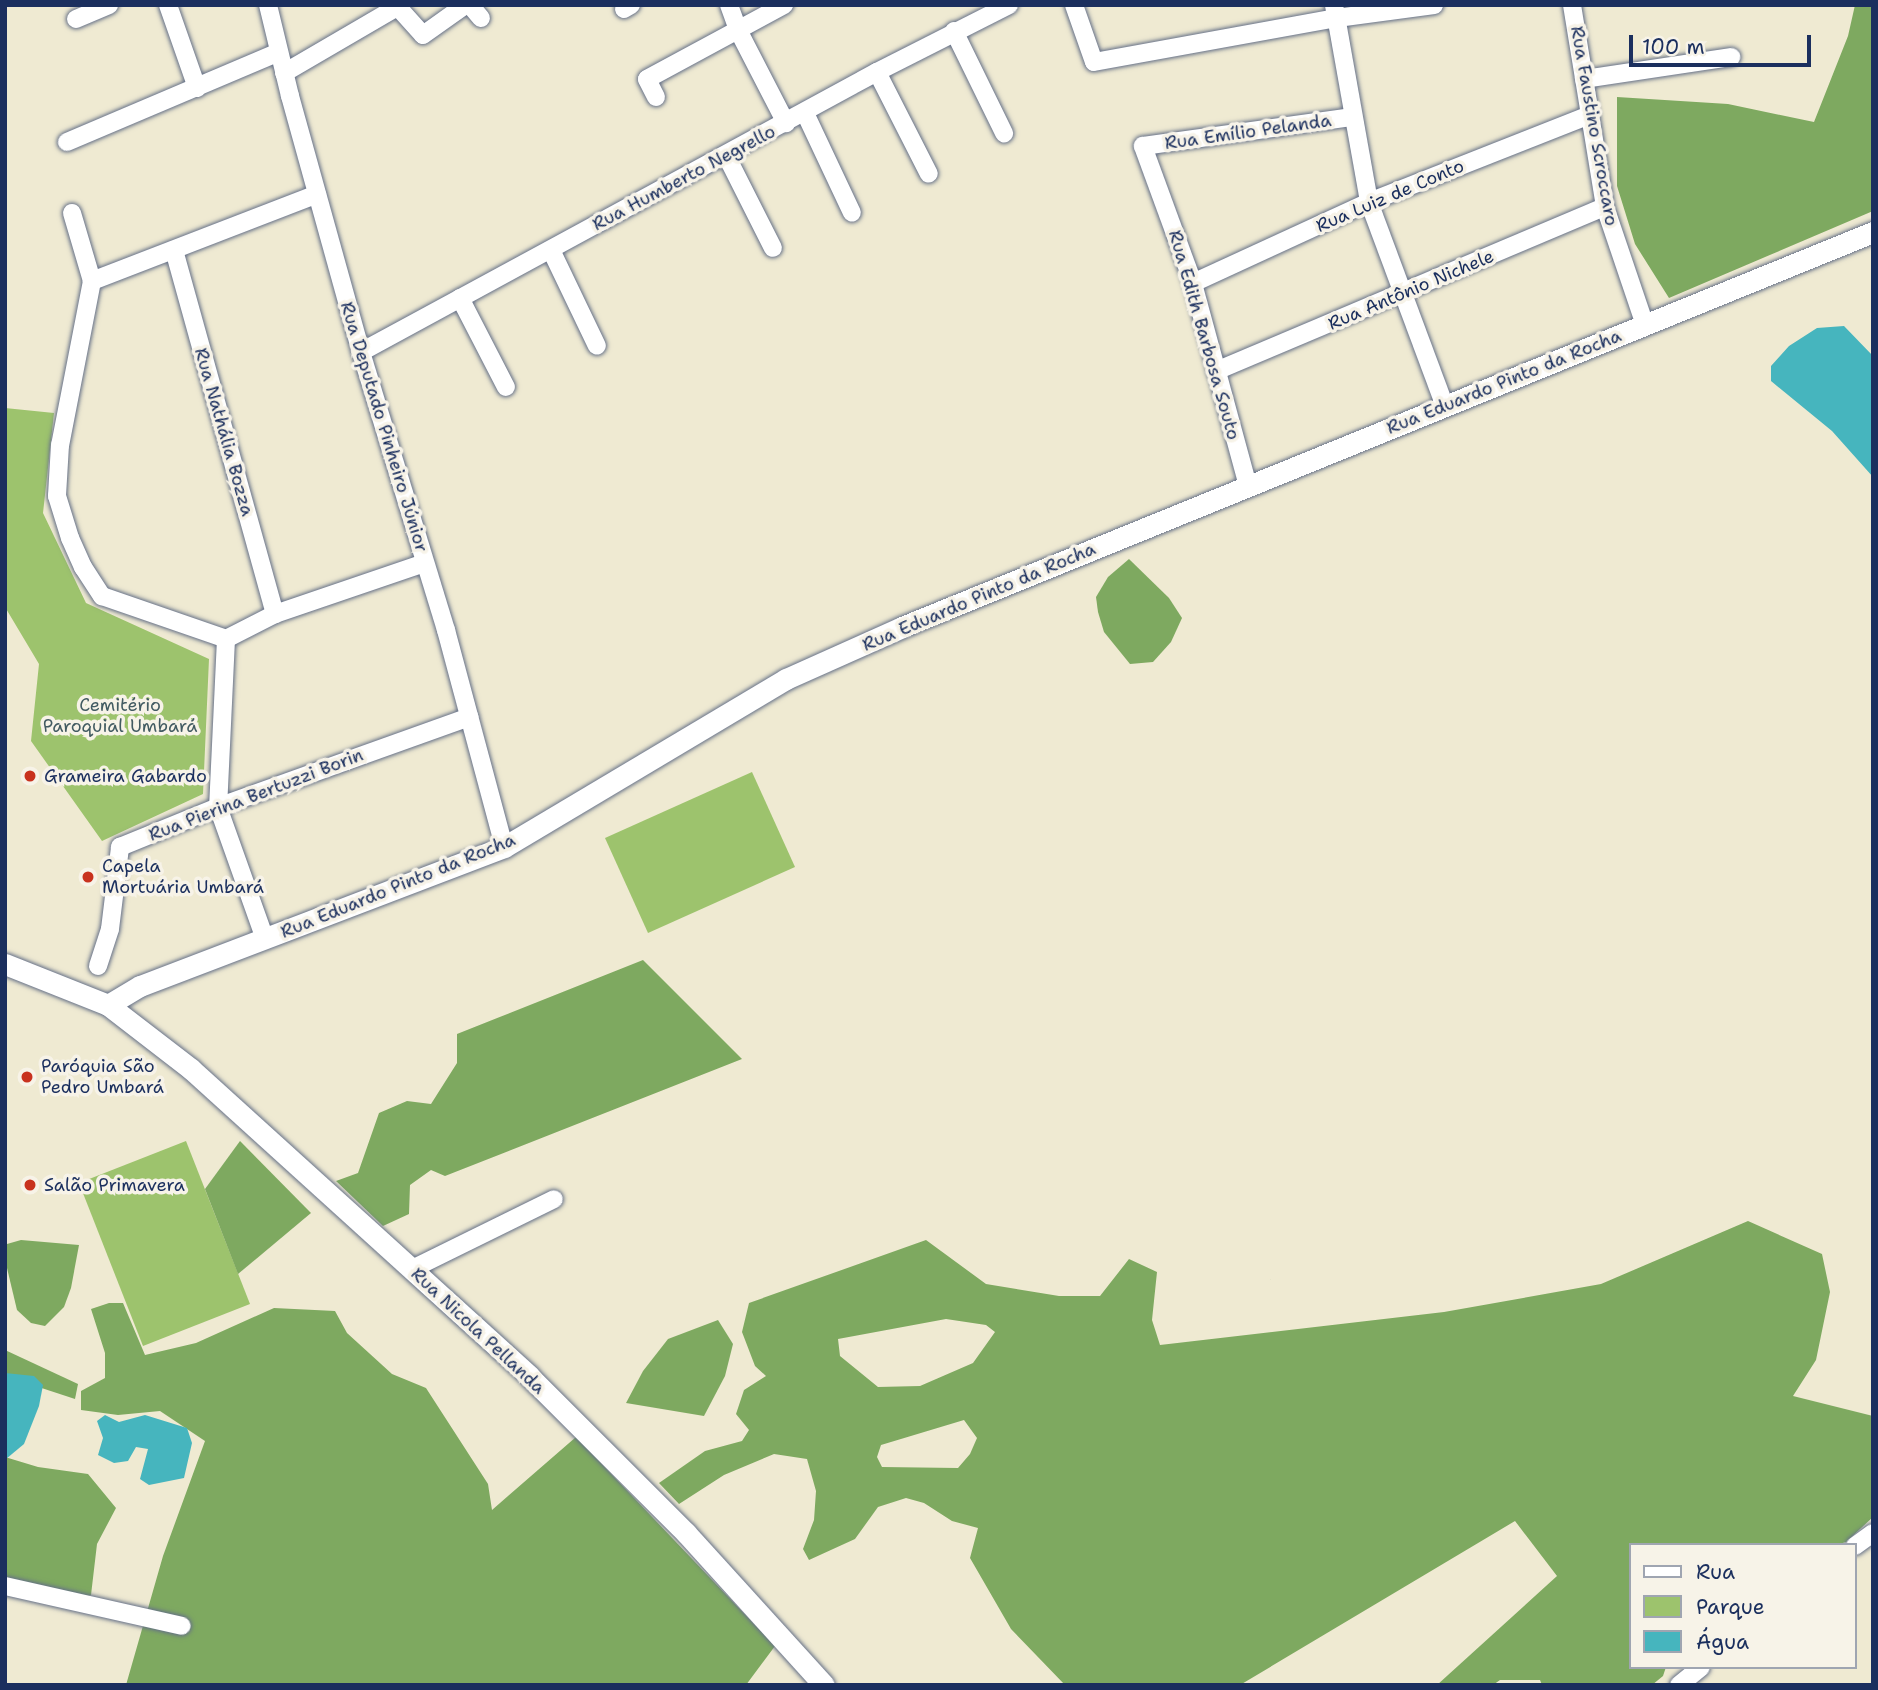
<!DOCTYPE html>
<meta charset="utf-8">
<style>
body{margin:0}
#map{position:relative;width:1878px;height:1690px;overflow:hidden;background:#efead2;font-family:"Shantell Sans",sans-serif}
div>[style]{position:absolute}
.green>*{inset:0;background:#9dc36d}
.forest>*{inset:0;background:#7ea960}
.water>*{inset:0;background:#46b5be}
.roads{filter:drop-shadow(0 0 2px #657087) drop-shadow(0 0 2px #657087)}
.minor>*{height:18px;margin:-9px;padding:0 9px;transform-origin:9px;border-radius:9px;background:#fff}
.major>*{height:21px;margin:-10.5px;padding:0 10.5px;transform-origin:10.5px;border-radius:10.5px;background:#fff}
.dots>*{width:19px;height:19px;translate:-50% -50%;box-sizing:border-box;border:4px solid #f7f3e8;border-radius:50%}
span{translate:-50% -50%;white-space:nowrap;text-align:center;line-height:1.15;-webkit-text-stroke:7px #f7f3e8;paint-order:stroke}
.street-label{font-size:18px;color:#1b2f5e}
.park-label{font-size:18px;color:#425b62}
.poi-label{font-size:18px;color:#1b2f5e}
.left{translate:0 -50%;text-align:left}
.frame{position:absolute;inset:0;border:7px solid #1b2f5e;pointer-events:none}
.legend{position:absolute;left:1629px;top:1543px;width:228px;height:126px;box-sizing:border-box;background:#f7f3e8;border:2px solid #9fa5b1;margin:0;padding:9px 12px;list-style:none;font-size:21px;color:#1b2f5e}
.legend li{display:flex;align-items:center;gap:14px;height:35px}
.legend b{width:35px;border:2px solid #9fa5b1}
.scale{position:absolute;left:1629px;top:35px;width:182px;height:32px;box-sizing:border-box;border:4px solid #1b2f5e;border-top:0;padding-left:9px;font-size:21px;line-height:24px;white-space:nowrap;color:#1b2f5e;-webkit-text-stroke:5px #f7f3e8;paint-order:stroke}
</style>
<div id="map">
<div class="green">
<div style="clip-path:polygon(5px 408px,54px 413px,43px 513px,86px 603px,209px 659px,203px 794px,102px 841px,31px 741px,39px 664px,5px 607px)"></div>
<div style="clip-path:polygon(752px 772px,795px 867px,648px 933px,605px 838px)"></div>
<div style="clip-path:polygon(186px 1141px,250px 1304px,143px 1346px,79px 1183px)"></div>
</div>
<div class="forest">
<div style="clip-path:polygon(1855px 5px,1873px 5px,1873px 211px,1669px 298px,1635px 244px,1617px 186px,1617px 97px,1728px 104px,1814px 122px,1848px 36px)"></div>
<div style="clip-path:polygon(1129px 559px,1169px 598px,1182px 618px,1171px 642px,1153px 662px,1130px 664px,1104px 632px,1098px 612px,1096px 597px,1108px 577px)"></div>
<div style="clip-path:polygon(643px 960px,742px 1059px,445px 1176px,431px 1170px,410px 1185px,409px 1214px,383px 1226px,336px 1181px,358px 1173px,379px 1113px,407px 1101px,431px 1104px,457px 1063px,457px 1034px)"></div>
<div style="clip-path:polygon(240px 1141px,311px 1213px,238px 1274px,205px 1189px)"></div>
<div style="clip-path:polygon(evenodd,1748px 1221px,1822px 1254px,1830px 1292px,1816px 1360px,1793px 1396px,1873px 1416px,1873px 1517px,1846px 1542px,1836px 1545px,1631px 1545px,1631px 1667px,1666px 1667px,1663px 1676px,1652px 1685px,1542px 1685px,1540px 1680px,1500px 1680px,1493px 1685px,1437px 1685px,1557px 1576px,1515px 1521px,1240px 1685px,1065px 1685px,1011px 1629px,970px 1558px,978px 1528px,952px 1521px,924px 1503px,906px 1498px,878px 1507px,855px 1539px,809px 1560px,803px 1549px,814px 1520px,816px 1491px,807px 1459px,774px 1454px,724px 1475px,679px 1504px,659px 1483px,705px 1451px,742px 1441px,749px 1430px,736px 1414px,744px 1390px,766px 1376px,755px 1366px,742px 1332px,749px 1303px,926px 1240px,986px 1284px,1059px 1296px,1100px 1296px,1129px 1259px,1157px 1272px,1152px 1320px,1160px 1345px,1444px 1312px,1601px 1284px,1748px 1221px,946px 1319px,986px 1325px,995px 1332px,973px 1363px,920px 1386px,878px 1387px,840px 1356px,838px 1339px,946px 1319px,1748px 1221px,964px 1420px,977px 1438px,970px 1454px,958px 1468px,882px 1467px,877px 1457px,881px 1445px,964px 1420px)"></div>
<div style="clip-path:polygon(21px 1240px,79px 1245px,71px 1288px,64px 1307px,45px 1326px,31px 1323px,17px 1310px,7px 1268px,7px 1244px)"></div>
<div style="clip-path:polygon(109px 1303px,123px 1303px,145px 1355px,196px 1343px,274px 1308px,335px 1311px,347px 1333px,392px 1374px,426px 1388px,488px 1484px,492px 1510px,576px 1437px,775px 1646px,746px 1685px,126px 1685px,163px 1556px,205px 1441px,160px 1411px,118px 1415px,81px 1410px,81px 1391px,105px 1378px,105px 1353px,91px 1309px)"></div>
<div style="clip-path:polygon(718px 1320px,733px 1344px,725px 1376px,704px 1416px,626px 1403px,643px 1371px,668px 1339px)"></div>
<div style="clip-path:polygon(5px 1350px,78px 1384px,75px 1399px,5px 1376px)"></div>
<div style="clip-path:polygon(5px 1457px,38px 1467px,88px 1474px,116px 1508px,97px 1544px,91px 1595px,71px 1604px,5px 1590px)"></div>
</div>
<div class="water">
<div style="clip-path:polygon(1844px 326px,1873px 356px,1873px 477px,1832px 431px,1771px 381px,1771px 366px,1789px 346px,1817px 328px)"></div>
<div style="clip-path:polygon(5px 1373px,34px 1376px,43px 1385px,39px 1406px,24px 1444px,6px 1459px)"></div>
<div style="clip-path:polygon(105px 1415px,119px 1422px,145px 1415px,187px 1428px,192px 1443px,184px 1478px,149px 1485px,140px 1479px,148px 1449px,136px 1447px,128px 1461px,114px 1463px,98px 1455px,103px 1438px,97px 1421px)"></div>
</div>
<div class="roads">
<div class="minor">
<div style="left:168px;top:5px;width:88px;rotate:70.7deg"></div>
<div style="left:268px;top:5px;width:94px;rotate:76.4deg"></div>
<div style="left:290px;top:96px;width:266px;rotate:74.5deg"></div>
<div style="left:361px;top:352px;width:291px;rotate:73deg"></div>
<div style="left:446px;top:630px;width:225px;rotate:75deg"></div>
<div style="left:396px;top:5px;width:40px;rotate:48deg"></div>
<div style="left:423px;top:35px;width:52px;rotate:-35.5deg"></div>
<div style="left:470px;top:5px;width:17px;rotate:50deg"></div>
<div style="left:729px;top:5px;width:27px;rotate:70deg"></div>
<div style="left:738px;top:30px;width:105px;rotate:62.7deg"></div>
<div style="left:1074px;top:5px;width:60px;rotate:70.7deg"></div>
<div style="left:1094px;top:62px;width:247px;rotate:-10.3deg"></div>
<div style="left:1337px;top:18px;width:98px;rotate:-7.6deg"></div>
<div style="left:1334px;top:5px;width:200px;rotate:79.9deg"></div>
<div style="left:1369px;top:202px;width:218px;rotate:69.6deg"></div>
<div style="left:1572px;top:5px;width:205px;rotate:80.7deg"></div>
<div style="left:1605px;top:207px;width:125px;rotate:71.3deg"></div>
<div style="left:624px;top:9px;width:8px;rotate:-30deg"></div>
<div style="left:76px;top:19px;width:36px;rotate:-23deg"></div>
<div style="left:954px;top:31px;width:114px;rotate:63.9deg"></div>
<div style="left:877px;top:72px;width:114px;rotate:63deg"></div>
<div style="left:284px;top:73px;width:131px;rotate:-30.3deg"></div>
<div style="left:1584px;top:79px;width:149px;rotate:-8.5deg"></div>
<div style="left:656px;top:97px;width:20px;rotate:-117deg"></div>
<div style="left:647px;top:79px;width:156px;rotate:-28.4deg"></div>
<div style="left:805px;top:113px;width:110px;rotate:64.8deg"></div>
<div style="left:67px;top:142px;width:230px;rotate:-23deg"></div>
<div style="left:726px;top:155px;width:104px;rotate:63.2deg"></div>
<div style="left:72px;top:213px;width:71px;rotate:73.6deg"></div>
<div style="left:92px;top:281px;width:167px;rotate:101deg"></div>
<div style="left:60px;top:445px;width:51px;rotate:93.4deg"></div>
<div style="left:57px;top:496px;width:44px;rotate:72.8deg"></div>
<div style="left:70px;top:538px;width:32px;rotate:66deg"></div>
<div style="left:83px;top:567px;width:35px;rotate:57deg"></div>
<div style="left:102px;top:596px;width:131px;rotate:19.1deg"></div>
<div style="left:226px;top:639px;width:55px;rotate:-27deg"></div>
<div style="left:275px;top:614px;width:158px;rotate:-18.8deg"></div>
<div style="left:174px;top:250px;width:378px;rotate:74.5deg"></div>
<div style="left:551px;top:250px;width:106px;rotate:64.4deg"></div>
<div style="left:92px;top:281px;width:241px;rotate:-21.1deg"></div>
<div style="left:1193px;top:283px;width:194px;rotate:-24.7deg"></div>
<div style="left:1369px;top:202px;width:238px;rotate:-21.5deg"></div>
<div style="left:460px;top:298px;width:100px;rotate:62.7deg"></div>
<div style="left:361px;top:352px;width:587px;rotate:-28.49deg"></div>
<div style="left:877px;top:72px;width:148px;rotate:-26.9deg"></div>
<div style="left:1216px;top:371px;width:422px;rotate:-22.9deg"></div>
<div style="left:1248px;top:486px;width:210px;rotate:-105.2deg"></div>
<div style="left:1193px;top:283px;width:146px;rotate:-110.1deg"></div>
<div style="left:1143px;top:146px;width:212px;rotate:-7.9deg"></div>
<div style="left:226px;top:639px;width:168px;rotate:92.7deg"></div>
<div style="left:218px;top:807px;width:140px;rotate:70.4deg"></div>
<div style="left:98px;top:966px;width:39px;rotate:-72deg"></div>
<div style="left:110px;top:929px;width:83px;rotate:-83deg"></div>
<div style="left:120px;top:847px;width:106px;rotate:-22.2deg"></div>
<div style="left:218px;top:807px;width:267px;rotate:-19.7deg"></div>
<div style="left:412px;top:1269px;width:158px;rotate:-26.2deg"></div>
<div style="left:1855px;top:1546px;width:22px;rotate:-36deg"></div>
<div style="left:5px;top:1586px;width:181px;rotate:12.7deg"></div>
<div style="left:1679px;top:1685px;width:28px;rotate:-39deg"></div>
</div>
<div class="major">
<div style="left:5px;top:964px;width:111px;rotate:21.7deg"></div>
<div style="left:108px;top:1005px;width:105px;rotate:37.6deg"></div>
<div style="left:191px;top:1069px;width:457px;rotate:42.2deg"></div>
<div style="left:529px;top:1376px;width:222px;rotate:45deg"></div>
<div style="left:686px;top:1533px;width:205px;rotate:47.8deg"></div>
<div style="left:108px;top:1005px;width:37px;rotate:-31deg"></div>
<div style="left:140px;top:986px;width:390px;rotate:-20.9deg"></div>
<div style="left:504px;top:847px;width:328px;rotate:-30.8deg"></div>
<div style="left:786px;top:679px;width:127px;rotate:-24.1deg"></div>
<div style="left:902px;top:627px;width:1048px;rotate:-22.14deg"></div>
</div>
</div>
<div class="dots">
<div style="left:30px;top:776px;background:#c8321e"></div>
<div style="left:88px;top:877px;background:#c8321e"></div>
<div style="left:27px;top:1077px;background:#c8321e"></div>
<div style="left:30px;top:1185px;background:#c8321e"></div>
</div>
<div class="street-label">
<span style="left:1594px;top:126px;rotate:80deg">Rua Faustino Scroccaro</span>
<span style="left:1248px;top:132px;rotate:-8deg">Rua Emílio Pelanda</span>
<span style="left:684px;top:178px;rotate:-28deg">Rua Humberto Negrello</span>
<span style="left:1390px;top:196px;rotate:-23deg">Rua Luiz de Conto</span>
<span style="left:1411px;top:290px;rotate:-23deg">Rua Antônio Nichele</span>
<span style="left:1204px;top:335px;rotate:74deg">Rua Edith Barbosa Souto</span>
<span style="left:1504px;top:382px;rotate:-22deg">Rua Eduardo Pinto da Rocha</span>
<span style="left:384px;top:427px;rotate:73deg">Rua Deputado Pinheiro Júnior</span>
<span style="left:224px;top:432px;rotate:74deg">Rua Nathália Bozza</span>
<span style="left:979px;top:597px;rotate:-23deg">Rua Eduardo Pinto da Rocha</span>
<span style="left:256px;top:795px;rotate:-21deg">Rua Pierina Bertuzzi Borin</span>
<span style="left:398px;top:886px;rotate:-22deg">Rua Eduardo Pinto da Rocha</span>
<span style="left:478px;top:1331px;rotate:43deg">Rua Nicola Pellanda</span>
</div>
<div class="park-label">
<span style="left:120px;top:716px">Cemitério<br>Paroquial Umbará</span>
</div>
<div class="poi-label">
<span class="left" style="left:44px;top:776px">Grameira Gabardo</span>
<span class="left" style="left:102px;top:877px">Capela<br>Mortuária Umbará</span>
<span class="left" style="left:41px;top:1077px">Paróquia São<br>Pedro Umbará</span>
<span class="left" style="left:44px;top:1185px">Salão Primavera</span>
</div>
<div class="frame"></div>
<ul class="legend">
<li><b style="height:9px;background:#fff"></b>Rua</li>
<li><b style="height:19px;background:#9dc36d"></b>Parque</li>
<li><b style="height:19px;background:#46b5be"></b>Água</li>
</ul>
<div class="scale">100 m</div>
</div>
